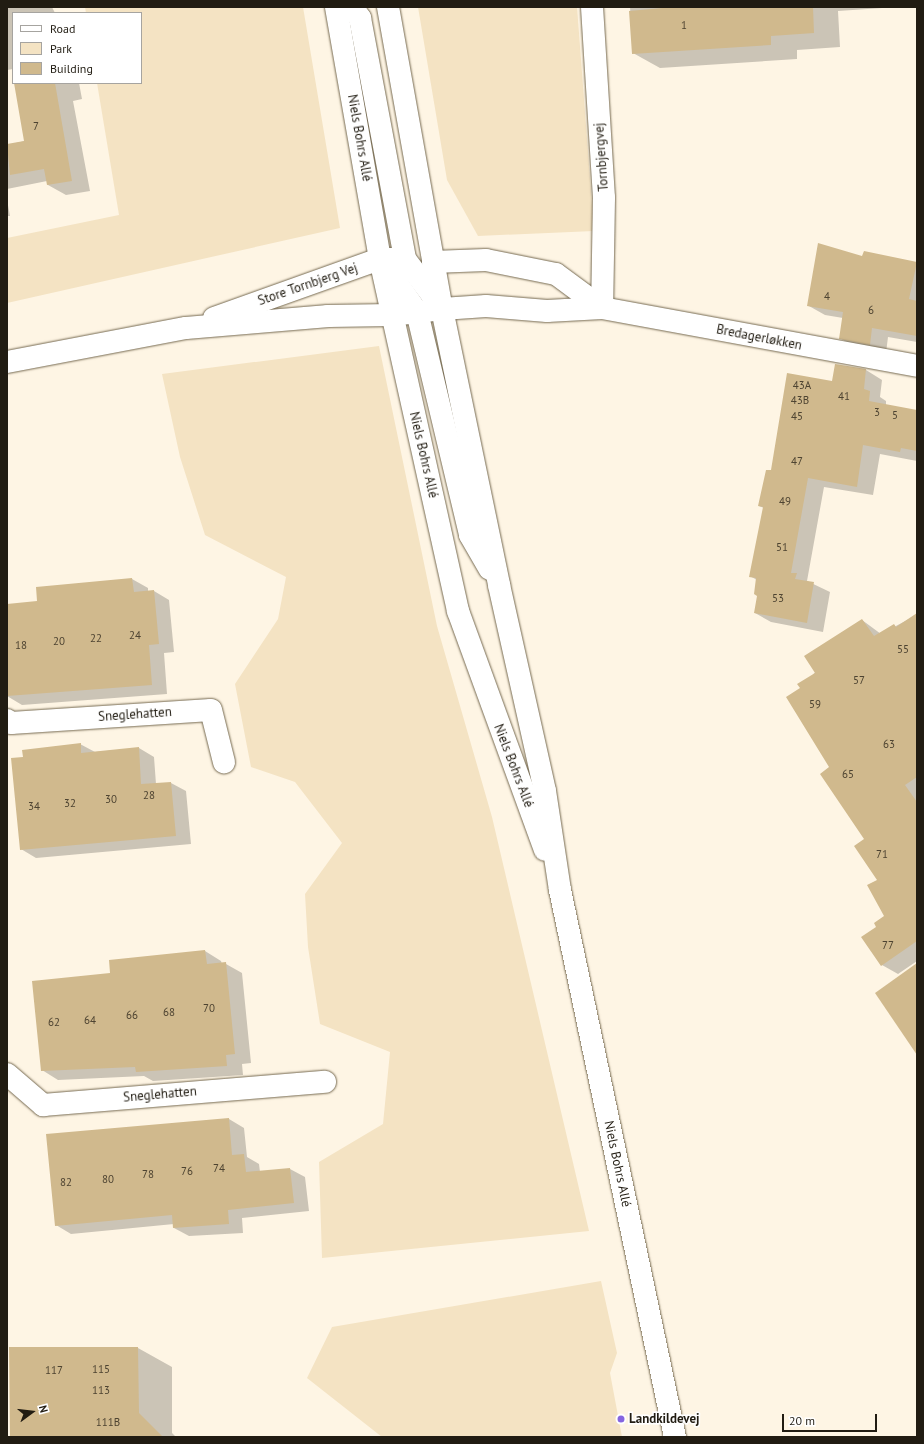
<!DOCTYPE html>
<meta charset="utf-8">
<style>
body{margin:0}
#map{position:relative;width:924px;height:1444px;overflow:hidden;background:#fef5e4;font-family:"PT Sans",sans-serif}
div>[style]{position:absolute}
.green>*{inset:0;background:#f4e3c3}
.shadow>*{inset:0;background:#0003}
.building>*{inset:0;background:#d0b98d}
.roads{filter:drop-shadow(0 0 1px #766a51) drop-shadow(0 0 1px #766a51)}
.minor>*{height:22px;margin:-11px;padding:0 11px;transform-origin:11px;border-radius:11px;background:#fff}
.tertiary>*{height:22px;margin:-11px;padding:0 11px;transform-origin:11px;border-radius:11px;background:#fff}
.dots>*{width:11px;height:11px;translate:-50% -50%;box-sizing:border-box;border:2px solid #fff;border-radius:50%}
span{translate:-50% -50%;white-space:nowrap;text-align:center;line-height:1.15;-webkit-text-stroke:3px #fff;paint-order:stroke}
.number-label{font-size:11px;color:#4d4331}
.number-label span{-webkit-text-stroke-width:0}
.street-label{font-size:13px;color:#211c12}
.poi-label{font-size:13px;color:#211c12;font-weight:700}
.left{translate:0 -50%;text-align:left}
.frame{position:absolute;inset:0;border:8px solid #211c12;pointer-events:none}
.legend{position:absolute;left:12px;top:12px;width:130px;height:72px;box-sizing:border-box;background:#fff;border:1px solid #a6a4a0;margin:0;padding:5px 7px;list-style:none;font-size:12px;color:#211c12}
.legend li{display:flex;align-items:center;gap:8px;height:20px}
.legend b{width:20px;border:1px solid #a6a4a0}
.north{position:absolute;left:12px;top:1392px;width:40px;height:40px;-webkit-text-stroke:3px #fff;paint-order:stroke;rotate:75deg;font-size:11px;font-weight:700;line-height:16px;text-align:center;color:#211c12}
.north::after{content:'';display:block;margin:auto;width:14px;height:18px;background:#211c12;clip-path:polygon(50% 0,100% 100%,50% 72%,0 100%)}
.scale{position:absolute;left:782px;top:1414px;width:95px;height:18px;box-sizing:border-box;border:2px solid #211c12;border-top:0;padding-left:5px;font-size:12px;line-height:14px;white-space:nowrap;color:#211c12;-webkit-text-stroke:3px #fff;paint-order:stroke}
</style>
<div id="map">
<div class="green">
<div style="clip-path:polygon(85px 7px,303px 7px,340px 228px,7px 303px,7px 238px,119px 215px,97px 83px,141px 83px,141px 13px,86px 13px)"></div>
<div style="clip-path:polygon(418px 7px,577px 7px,594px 231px,478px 236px,447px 180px)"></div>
<div style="clip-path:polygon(379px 346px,437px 626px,492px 817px,589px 1231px,322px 1258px,319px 1162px,383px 1124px,390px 1052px,320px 1024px,308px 947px,305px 894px,342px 843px,295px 782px,251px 767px,235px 684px,278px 619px,286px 577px,205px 535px,180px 457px,162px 374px)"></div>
<div style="clip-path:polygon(601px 1281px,617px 1353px,610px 1373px,622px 1437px,382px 1437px,307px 1378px,332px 1327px)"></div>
</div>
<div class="shadow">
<div style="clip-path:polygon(7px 7px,52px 7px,55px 13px,13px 13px,13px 72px,13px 69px,7px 70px)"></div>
<div style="clip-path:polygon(630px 7px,897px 7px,838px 11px,840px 47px,797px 50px,797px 59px,660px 68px,633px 53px)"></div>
<div style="clip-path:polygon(15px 83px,79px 83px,82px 99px,73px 101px,90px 191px,66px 195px,48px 185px,47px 181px,7px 189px,7px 145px,25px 141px)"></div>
<div style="clip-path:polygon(7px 200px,10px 216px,7px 216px)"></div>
<div style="clip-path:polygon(864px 252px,917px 263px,917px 342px,888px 337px,886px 353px,856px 348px,840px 338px,843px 318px,825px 315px,809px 306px,863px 257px)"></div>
<div style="clip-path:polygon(836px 365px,866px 370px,882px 380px,880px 397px,886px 401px,886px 405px,917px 411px,917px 461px,880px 454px,873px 495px,824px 487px,807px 581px,830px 592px,823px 632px,771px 622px,755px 613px,758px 596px,757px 580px,750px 576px,764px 508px,759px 506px,772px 471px,833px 382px)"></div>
<div style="clip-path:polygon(132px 579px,148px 588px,148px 592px,154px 591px,169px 600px,174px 652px,164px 653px,167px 694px,22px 705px,7px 696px,7px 605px,39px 602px,37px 588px)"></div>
<div style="clip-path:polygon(909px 619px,917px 624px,917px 961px,898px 974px,882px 965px,885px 917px,879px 880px,865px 839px,831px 768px,801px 688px,862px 620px,881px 634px)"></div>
<div style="clip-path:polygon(80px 744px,95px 752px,139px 748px,154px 757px,156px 784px,171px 783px,186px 791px,191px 844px,36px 858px,21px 849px,24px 758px)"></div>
<div style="clip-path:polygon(205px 951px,221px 961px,222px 964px,226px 964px,242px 973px,251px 1063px,242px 1064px,243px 1075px,153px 1081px,144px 1076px,58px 1080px,42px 1070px,111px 974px)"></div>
<div style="clip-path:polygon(229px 1119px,244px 1128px,247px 1157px,259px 1164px,260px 1172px,290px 1169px,305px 1177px,309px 1211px,242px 1218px,243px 1233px,189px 1236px,174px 1228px,174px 1224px,71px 1234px,56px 1225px,48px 1135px)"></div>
<div style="clip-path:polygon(10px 1348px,138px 1348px,172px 1367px,172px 1433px,176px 1437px,11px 1437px)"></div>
</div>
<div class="building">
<div style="clip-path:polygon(674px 7px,813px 7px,814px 33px,771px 36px,771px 45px,632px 54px,629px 11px)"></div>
<div style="clip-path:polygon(14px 83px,55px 83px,72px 181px,47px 185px,44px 169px,10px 175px,7px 144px,24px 141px)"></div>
<div style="clip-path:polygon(818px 243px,862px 256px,864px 251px,917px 262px,909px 299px,917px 301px,917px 336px,872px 328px,870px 345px,839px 339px,843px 312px,807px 306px)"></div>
<div style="clip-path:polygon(835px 364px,866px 369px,864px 389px,870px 391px,869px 401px,917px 410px,917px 451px,901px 448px,900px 452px,863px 445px,857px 487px,808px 478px,791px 573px,797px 573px,795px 579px,814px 582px,807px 623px,754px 613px,757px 596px,754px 594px,756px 578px,749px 577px,763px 507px,758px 506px,766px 470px,771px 470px,787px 373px,832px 381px)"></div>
<div style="clip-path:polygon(132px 578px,134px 592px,154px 590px,159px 644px,149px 645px,152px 685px,7px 696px,7px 604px,37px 601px,36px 587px)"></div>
<div style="clip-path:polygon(917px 613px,917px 777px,905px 785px,917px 802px,917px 941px,881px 966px,861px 937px,876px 927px,874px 923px,884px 916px,867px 885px,877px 880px,854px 846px,864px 839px,820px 774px,829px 767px,786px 697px,800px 688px,797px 684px,815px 673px,804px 656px,862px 619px,874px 636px,894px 624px,896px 627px)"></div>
<div style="clip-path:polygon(81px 743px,81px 753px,139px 747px,141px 784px,171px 782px,176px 836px,20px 850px,11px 758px,23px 757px,22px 750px)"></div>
<div style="clip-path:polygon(205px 950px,207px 964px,226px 962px,235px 1054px,226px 1055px,227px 1066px,136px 1072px,135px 1067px,41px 1071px,32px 981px,110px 973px,109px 960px)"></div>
<div style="clip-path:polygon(917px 963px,917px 1055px,875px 993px)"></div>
<div style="clip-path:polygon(229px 1118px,232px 1155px,244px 1154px,246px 1172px,290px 1168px,294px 1203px,228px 1210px,229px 1224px,173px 1228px,172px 1215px,55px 1226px,46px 1134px)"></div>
<div style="clip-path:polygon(9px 1347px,138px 1347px,139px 1413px,163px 1437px,10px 1437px)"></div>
</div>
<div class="roads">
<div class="minor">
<div style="left:592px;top:7px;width:191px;rotate:86.4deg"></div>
<div style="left:604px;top:198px;width:110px;rotate:91deg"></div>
<div style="left:433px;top:262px;width:53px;rotate:-2.2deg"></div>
<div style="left:486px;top:260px;width:71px;rotate:11.3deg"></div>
<div style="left:556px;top:274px;width:57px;rotate:36.5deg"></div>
<div style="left:442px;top:309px;width:44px;rotate:-3.9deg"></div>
<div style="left:486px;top:306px;width:61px;rotate:4.7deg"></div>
<div style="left:547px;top:311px;width:55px;rotate:-3.1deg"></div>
<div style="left:602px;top:308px;width:320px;rotate:10.4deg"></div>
<div style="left:7px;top:720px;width:5px;rotate:37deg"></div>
<div style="left:11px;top:723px;width:200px;rotate:-3.7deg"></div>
<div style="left:211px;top:710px;width:54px;rotate:76deg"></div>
<div style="left:7px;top:1074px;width:48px;rotate:40.7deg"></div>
<div style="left:43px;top:1105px;width:283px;rotate:-4.7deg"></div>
</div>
<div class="tertiary">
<div style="left:336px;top:7px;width:256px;rotate:80.1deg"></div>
<div style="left:380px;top:259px;width:361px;rotate:77.5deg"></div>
<div style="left:458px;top:611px;width:254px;rotate:70deg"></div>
<div style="left:352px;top:7px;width:14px;rotate:54deg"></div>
<div style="left:360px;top:18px;width:245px;rotate:79.4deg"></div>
<div style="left:405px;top:259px;width:55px;rotate:53.1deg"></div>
<div style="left:388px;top:7px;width:307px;rotate:79.9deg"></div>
<div style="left:442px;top:309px;width:282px;rotate:78.3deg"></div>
<div style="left:499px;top:585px;width:211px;rotate:77.4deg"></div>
<div style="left:545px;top:791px;width:100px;rotate:81.4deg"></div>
<div style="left:560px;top:890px;width:559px;rotate:78.13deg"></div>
<div style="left:387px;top:269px;width:52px;rotate:55.1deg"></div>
<div style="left:417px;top:312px;width:229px;rotate:76.6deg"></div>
<div style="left:470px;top:535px;width:39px;rotate:60deg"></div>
<div style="left:214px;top:318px;width:176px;rotate:-19.6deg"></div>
<div style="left:380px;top:259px;width:14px"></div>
<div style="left:7px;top:362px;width:182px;rotate:-10.8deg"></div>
<div style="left:186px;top:328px;width:143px;rotate:-4.8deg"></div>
<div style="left:328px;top:316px;width:64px;rotate:-0.9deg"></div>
<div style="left:392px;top:315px;width:50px;rotate:-6.8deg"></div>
</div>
</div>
<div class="dots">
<div style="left:621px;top:1419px;background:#8565e0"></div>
</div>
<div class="number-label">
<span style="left:684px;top:25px">1</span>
<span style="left:36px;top:126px">7</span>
<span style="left:827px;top:296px">4</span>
<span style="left:871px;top:310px">6</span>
<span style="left:802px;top:385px">43A</span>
<span style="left:844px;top:396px">41</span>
<span style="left:800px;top:400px">43B</span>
<span style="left:877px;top:412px">3</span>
<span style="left:895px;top:415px">5</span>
<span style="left:797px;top:416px">45</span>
<span style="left:797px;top:461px">47</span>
<span style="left:785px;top:501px">49</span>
<span style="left:782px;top:547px">51</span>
<span style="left:778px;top:598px">53</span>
<span style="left:135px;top:635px">24</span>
<span style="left:96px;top:638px">22</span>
<span style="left:59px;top:641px">20</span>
<span style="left:21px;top:645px">18</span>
<span style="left:903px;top:649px">55</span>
<span style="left:859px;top:680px">57</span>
<span style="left:815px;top:704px">59</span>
<span style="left:889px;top:744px">63</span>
<span style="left:848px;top:774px">65</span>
<span style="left:149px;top:795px">28</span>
<span style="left:111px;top:799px">30</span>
<span style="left:70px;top:803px">32</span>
<span style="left:34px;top:806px">34</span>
<span style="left:882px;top:854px">71</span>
<span style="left:888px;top:945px">77</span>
<span style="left:209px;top:1008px">70</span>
<span style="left:169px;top:1012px">68</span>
<span style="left:132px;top:1015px">66</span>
<span style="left:90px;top:1020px">64</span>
<span style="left:54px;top:1022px">62</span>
<span style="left:219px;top:1168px">74</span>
<span style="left:187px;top:1171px">76</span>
<span style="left:148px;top:1174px">78</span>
<span style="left:108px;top:1179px">80</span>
<span style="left:66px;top:1182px">82</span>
<span style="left:101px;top:1369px">115</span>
<span style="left:54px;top:1370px">117</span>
<span style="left:101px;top:1390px">113</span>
<span style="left:108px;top:1422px">111B</span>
</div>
<div class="street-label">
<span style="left:359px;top:138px;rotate:80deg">Niels Bohrs Allé</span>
<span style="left:602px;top:157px;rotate:-94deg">Tornbjergvej</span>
<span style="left:308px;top:285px;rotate:-19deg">Store Tornbjerg Vej</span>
<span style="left:759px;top:338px;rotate:11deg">Bredagerløkken</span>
<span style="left:423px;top:455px;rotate:77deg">Niels Bohrs Allé</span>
<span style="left:135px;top:715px;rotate:-4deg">Sneglehatten</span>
<span style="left:513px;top:766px;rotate:69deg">Niels Bohrs Allé</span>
<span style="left:160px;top:1095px;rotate:-5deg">Sneglehatten</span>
<span style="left:617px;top:1164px;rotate:78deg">Niels Bohrs Allé</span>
</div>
<div class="poi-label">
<span class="left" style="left:629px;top:1419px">Landkildevej</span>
</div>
<div class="frame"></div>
<ul class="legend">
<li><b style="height:5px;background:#fff"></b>Road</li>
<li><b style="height:11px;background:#f4e3c3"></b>Park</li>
<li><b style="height:11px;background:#d0b98d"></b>Building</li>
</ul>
<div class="north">N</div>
<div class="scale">20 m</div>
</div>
